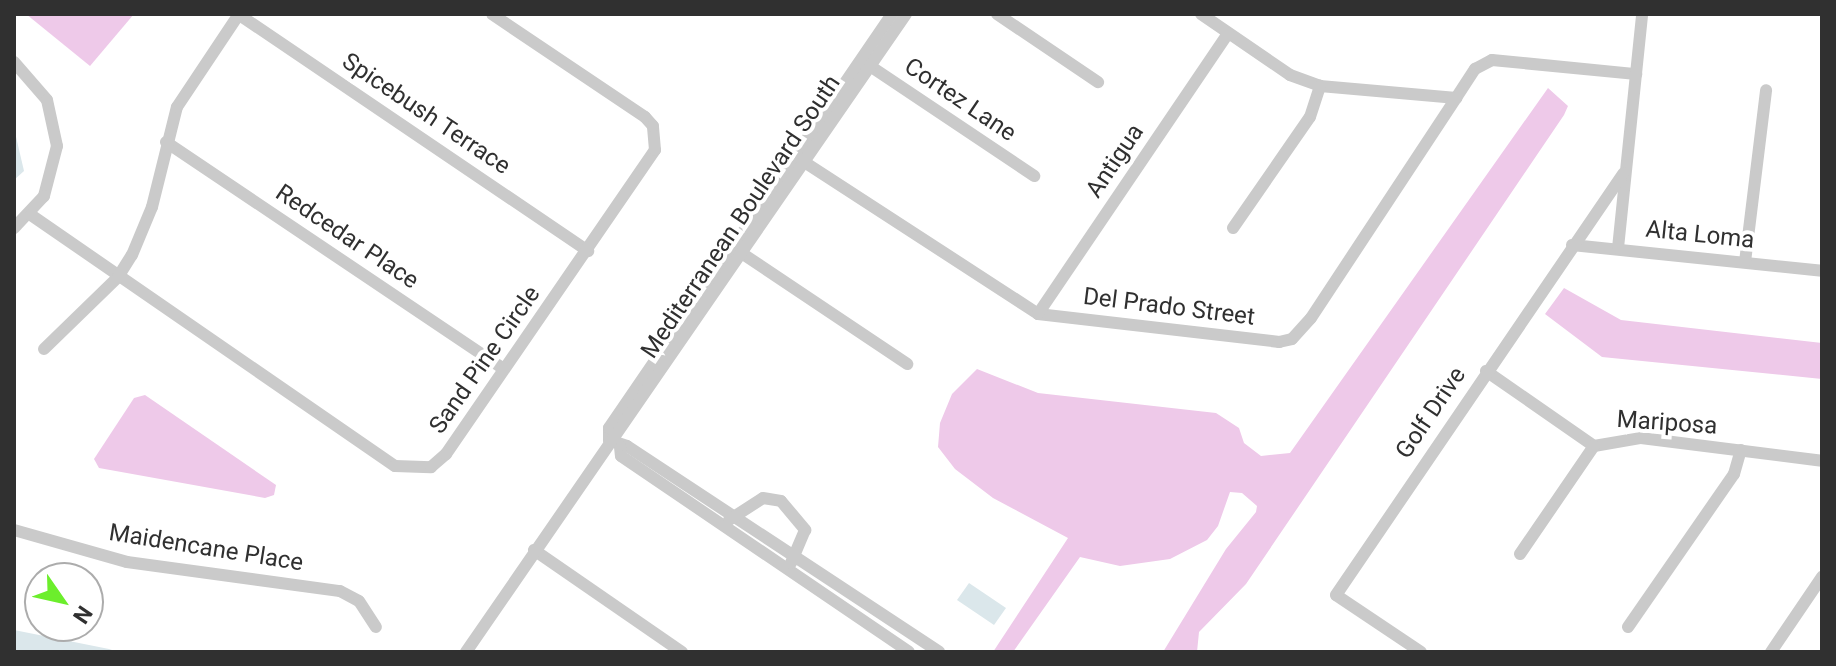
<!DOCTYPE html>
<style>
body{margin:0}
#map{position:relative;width:1836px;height:666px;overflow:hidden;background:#fff;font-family:Roboto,sans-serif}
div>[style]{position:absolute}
.green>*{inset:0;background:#dbe7eb}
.water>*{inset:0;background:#eec9e9}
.minor>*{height:12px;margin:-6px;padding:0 6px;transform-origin:6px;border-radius:6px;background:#cacaca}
span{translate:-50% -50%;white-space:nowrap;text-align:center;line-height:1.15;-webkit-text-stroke:8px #fff;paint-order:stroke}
.street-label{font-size:24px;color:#303030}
.frame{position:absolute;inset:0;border:16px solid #303030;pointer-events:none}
.north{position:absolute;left:24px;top:562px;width:80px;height:80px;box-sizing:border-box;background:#fff;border:2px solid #acacac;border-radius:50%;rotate:124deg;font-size:22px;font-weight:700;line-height:32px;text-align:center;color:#303030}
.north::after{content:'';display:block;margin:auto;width:28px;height:36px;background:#6cee2c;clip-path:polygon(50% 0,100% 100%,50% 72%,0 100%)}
</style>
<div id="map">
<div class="green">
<div style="clip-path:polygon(14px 128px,24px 171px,14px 180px)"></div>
<div style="clip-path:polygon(969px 583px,1006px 608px,994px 625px,957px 600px)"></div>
<div style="clip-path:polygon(14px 630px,109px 649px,118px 652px,14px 652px)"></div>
</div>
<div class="water">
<div style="clip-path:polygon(26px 14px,134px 14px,90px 66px)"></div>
<div style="clip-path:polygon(1548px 88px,1568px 106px,1564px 115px,1246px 584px,1199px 632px,1197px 652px,1163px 652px,1226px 549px,1256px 512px,1257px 506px,1242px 493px,1230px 492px,1218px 526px,1207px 540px,1170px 559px,1120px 566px,1080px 557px,1013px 652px,993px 652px,1068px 538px,993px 498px,955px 469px,938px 447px,940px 423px,952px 394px,977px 369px,1038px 393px,1216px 413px,1239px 428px,1244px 443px,1261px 456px,1290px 453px)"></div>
<div style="clip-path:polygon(1564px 288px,1621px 320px,1822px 343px,1822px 379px,1602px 357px,1545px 314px)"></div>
<div style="clip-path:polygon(145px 395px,276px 485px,274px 495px,265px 498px,99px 468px,94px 459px,134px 398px)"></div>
</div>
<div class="minor">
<div style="left:238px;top:14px;width:423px;rotate:34.1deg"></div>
<div style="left:997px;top:14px;width:122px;rotate:34deg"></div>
<div style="left:1201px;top:14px;width:108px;rotate:34.4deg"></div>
<div style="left:1290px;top:75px;width:32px;rotate:20deg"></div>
<div style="left:1320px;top:86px;width:137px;rotate:5deg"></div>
<div style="left:1456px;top:98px;width:35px;rotate:-57deg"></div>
<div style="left:1475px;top:69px;width:19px;rotate:-28deg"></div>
<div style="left:1492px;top:60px;width:145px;rotate:5.6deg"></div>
<div style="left:14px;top:62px;width:50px;rotate:49deg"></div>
<div style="left:47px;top:100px;width:47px;rotate:77.7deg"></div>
<div style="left:57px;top:146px;width:52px;rotate:104.6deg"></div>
<div style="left:44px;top:196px;width:44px;rotate:133.2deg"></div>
<div style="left:864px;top:62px;width:205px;rotate:33.8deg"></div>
<div style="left:166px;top:142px;width:407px;rotate:33.9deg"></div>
<div style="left:795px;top:156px;width:290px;rotate:33deg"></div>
<div style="left:1038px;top:314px;width:243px;rotate:6.6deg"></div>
<div style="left:1279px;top:342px;width:13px;rotate:-13deg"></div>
<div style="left:1292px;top:339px;width:28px;rotate:-48deg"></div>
<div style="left:1311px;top:318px;width:263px;rotate:-56.6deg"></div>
<div style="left:31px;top:215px;width:442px;rotate:34.6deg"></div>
<div style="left:395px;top:466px;width:36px;rotate:2deg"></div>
<div style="left:431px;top:467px;width:20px;rotate:-41deg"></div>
<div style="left:446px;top:454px;width:369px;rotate:-55.5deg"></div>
<div style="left:655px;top:150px;width:24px;rotate:-95deg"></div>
<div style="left:653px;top:126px;width:12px;rotate:-132deg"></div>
<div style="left:645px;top:117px;width:184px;rotate:-146.1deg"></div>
<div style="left:1233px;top:228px;width:135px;rotate:-55.3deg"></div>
<div style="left:1310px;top:117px;width:33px;rotate:-72deg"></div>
<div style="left:1572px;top:245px;width:251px;rotate:5.9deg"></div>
<div style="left:1618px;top:248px;width:235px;rotate:-84.1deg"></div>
<div style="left:737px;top:250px;width:205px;rotate:33.8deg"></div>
<div style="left:1745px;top:262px;width:173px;rotate:-83deg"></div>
<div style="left:1038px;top:314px;width:339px;rotate:-55.9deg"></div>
<div style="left:44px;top:349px;width:103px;rotate:-44.2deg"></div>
<div style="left:118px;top:277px;width:26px;rotate:-58deg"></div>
<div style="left:132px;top:255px;width:52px;rotate:-67.4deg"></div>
<div style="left:152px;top:207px;width:103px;rotate:-76deg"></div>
<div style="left:177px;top:107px;width:112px;rotate:-56.3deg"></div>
<div style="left:1486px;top:371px;width:131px;rotate:34.8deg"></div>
<div style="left:1594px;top:446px;width:48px;rotate:-9.7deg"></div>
<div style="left:1641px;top:438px;width:182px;rotate:7.2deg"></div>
<div style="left:609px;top:440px;width:12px;rotate:-90deg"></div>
<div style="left:609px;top:428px;width:501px;rotate:-55.64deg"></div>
<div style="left:609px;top:440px;width:19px;rotate:18deg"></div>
<div style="left:627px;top:446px;width:374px;rotate:33.4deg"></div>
<div style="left:620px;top:447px;width:9px;rotate:84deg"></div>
<div style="left:621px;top:456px;width:348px;rotate:34.2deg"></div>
<div style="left:729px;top:520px;width:40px;rotate:-32.9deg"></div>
<div style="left:763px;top:498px;width:18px;rotate:9deg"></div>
<div style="left:781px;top:501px;width:38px;rotate:50deg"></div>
<div style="left:805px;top:530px;width:36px;rotate:113deg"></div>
<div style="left:14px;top:530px;width:117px;rotate:15.8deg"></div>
<div style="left:127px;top:562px;width:215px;rotate:7.8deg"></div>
<div style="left:340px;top:591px;width:21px;rotate:28deg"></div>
<div style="left:359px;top:601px;width:31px;rotate:57deg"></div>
<div style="left:534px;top:550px;width:180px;rotate:34.6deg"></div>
<div style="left:1520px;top:554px;width:131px;rotate:-55.6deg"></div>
<div style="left:1628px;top:627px;width:186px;rotate:-55.3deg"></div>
<div style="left:1734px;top:474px;width:25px;rotate:-74deg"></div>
<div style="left:466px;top:652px;width:775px;rotate:-55.41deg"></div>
<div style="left:1421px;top:652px;width:102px;rotate:-146.2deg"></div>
<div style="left:1336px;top:595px;width:510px;rotate:-55.72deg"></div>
<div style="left:1771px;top:652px;width:91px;rotate:-55.8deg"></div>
</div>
<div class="street-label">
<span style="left:960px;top:100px;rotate:34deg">Cortez Lane</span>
<span style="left:426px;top:114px;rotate:34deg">Spicebush Terrace</span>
<span style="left:1115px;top:161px;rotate:-56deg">Antigua</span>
<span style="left:741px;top:217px;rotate:-56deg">Mediterranean Boulevard South</span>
<span style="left:1700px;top:235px;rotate:6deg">Alta Loma</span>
<span style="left:347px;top:237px;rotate:34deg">Redcedar Place</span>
<span style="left:1169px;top:307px;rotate:7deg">Del Prado Street</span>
<span style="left:485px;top:360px;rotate:-55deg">Sand Pine Circle</span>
<span style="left:1431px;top:413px;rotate:-56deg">Golf Drive</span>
<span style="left:1667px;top:423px;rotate:4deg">Mariposa</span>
<span style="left:206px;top:548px;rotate:9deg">Maidencane Place</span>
</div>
<div class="frame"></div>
<div class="north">N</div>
</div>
